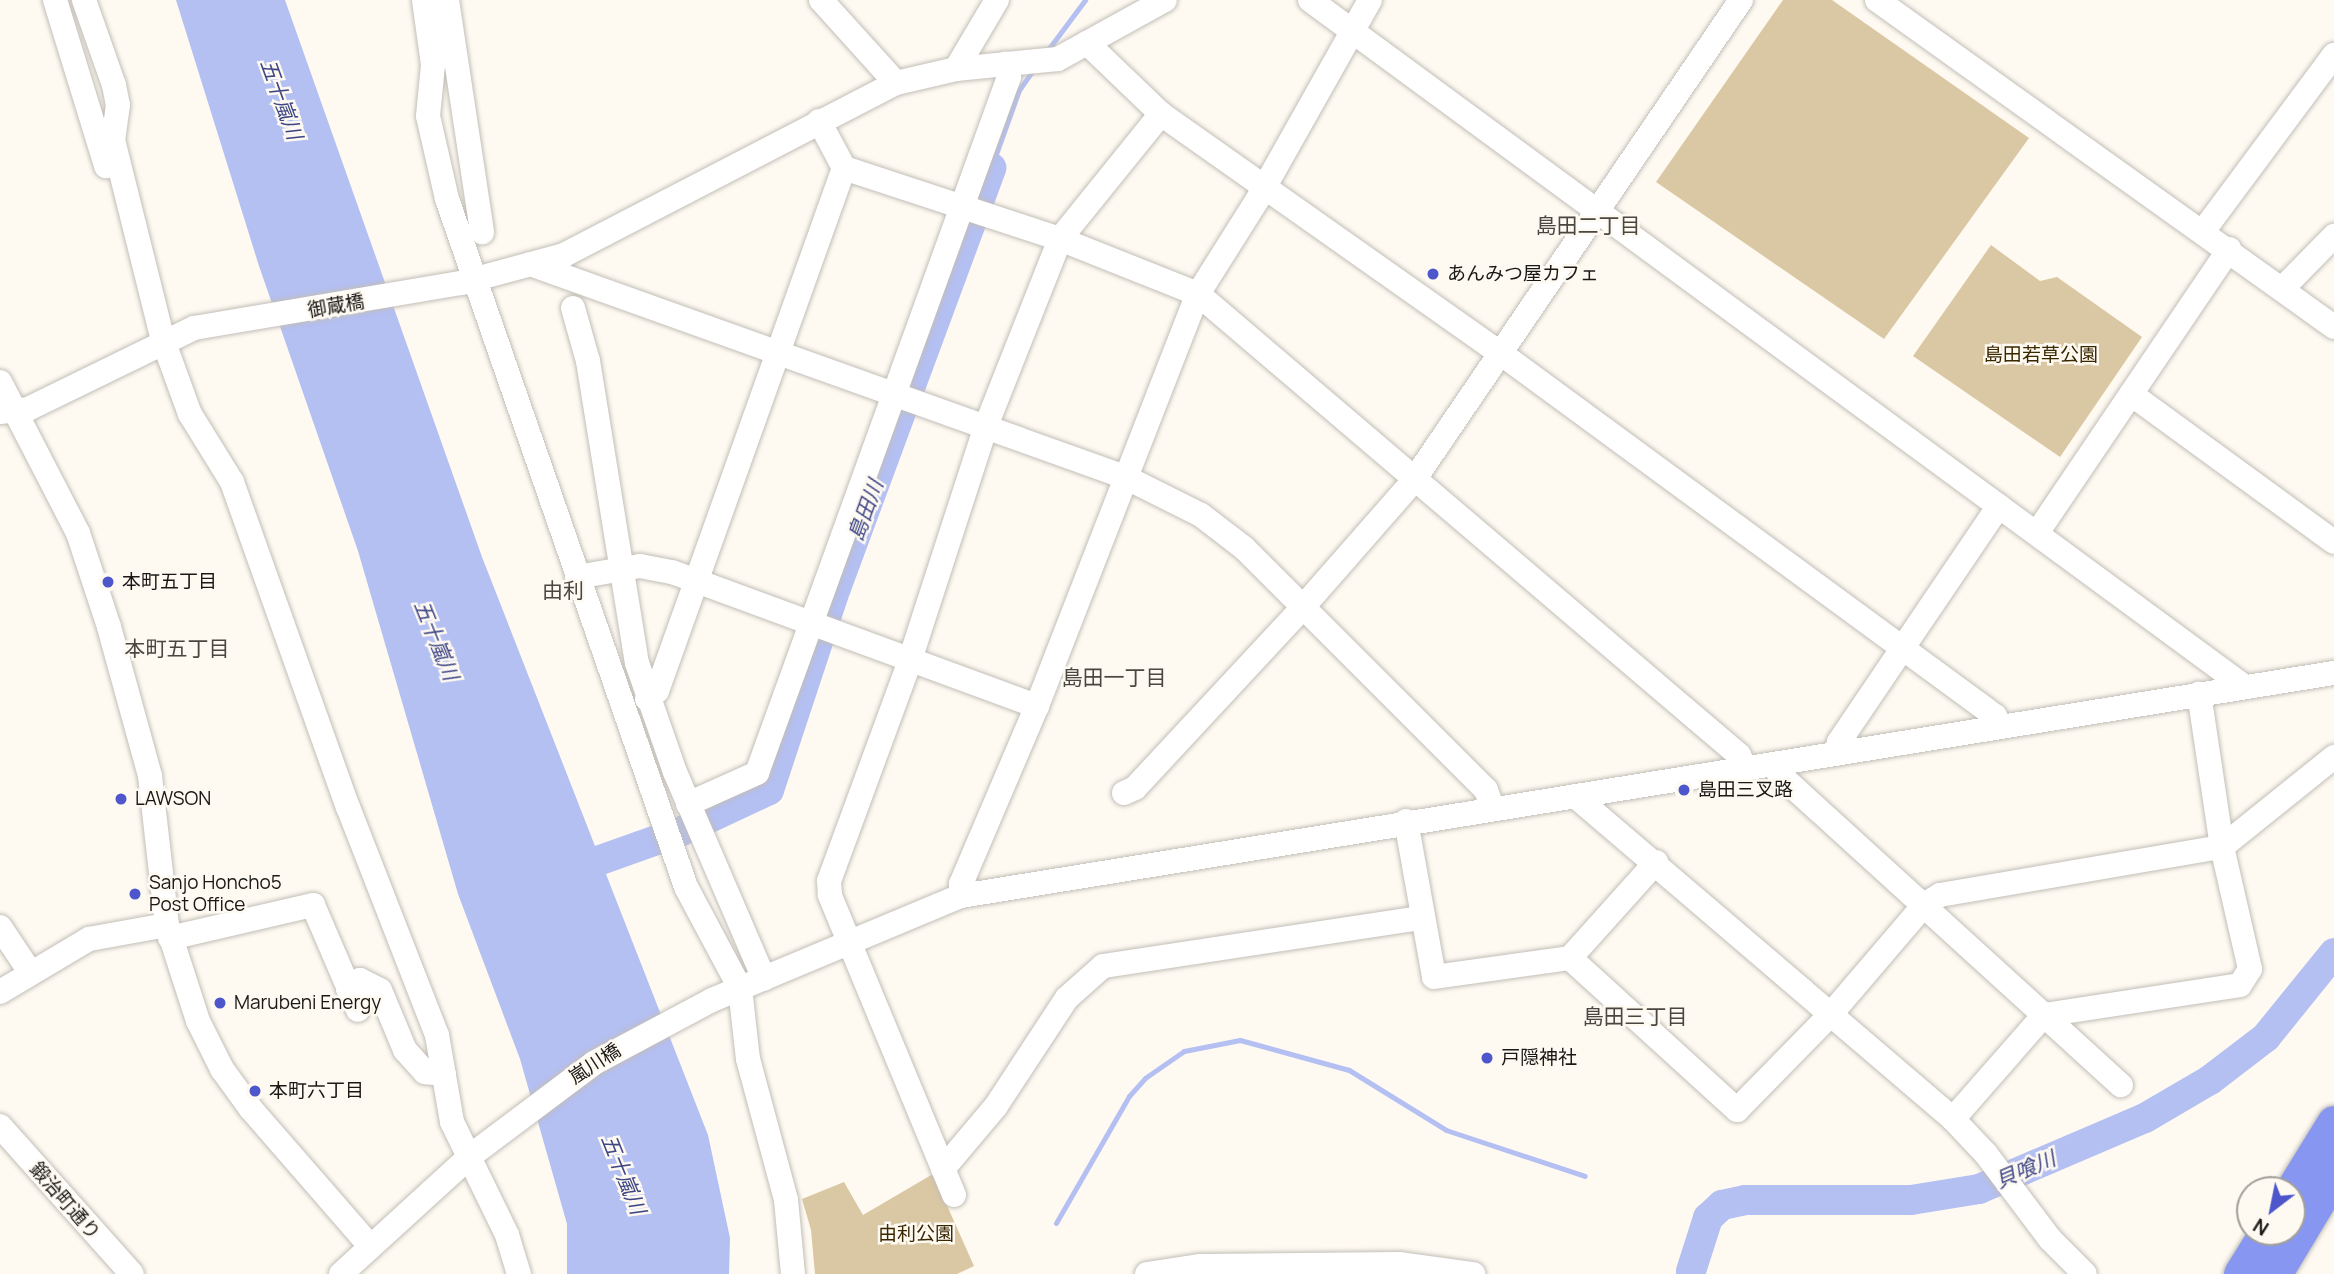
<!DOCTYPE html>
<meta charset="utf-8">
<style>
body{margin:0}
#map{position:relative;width:2334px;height:1274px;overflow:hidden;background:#fefaf2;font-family:Manrope,"Noto Sans JP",sans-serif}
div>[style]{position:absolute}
.green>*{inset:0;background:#dac7a3}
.water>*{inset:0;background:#b4bff2}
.stream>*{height:5px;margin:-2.5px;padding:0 2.5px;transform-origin:2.5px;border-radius:2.5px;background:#b4bff2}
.river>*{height:30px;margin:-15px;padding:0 15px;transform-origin:15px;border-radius:15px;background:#b4bff2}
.roads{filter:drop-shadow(0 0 2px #c2beb7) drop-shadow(0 0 2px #c2beb7)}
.minor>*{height:24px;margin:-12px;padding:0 12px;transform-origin:12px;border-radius:12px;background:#fff}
.highway>*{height:35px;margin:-17.5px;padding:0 17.5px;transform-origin:17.5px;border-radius:17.5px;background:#8796f1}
.dots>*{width:19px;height:19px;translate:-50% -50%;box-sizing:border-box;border:4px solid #fefaf2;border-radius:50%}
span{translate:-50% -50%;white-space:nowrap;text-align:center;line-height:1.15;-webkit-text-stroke:5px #fefaf2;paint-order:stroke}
.poi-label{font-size:19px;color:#191815}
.left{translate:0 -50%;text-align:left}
.street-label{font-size:19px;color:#191815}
.park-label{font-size:19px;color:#392700}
.water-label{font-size:21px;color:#3f4786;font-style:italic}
.neighbourhood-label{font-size:21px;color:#4a4741}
.north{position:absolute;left:2236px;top:1176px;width:70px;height:70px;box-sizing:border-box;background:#fefaf2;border:2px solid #a2a09a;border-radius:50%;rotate:212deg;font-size:19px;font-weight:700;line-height:28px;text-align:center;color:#191815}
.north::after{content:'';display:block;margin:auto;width:24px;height:32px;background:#4e56cc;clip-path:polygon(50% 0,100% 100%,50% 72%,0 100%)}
</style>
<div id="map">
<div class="green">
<div style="clip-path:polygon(1783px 0,1832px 0,2029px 138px,1884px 339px,1656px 182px)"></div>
<div style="clip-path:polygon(1991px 245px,2040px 281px,2057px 277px,2142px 337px,2060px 457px,1913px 356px)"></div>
<div style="clip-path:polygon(933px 1174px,974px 1266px,957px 1274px,815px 1274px,811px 1230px,802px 1199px,844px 1182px,863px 1215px)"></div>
</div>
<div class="water">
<div style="clip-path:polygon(176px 0,285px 0,482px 557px,708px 1135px,730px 1238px,729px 1274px,567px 1274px,567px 1224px,520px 1059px,458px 894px,358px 551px,259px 266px)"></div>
</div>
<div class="stream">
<div style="left:1047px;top:51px;width:64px;rotate:-53.3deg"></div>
<div style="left:991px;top:168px;width:83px;rotate:-70.3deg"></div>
<div style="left:1019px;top:90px;width:24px;rotate:-55deg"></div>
<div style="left:1056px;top:1223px;width:146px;rotate:-60.1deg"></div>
<div style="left:1129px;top:1096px;width:24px;rotate:-48deg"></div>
<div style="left:1145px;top:1078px;width:47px;rotate:-34.7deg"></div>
<div style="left:1184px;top:1051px;width:57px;rotate:-11.1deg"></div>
<div style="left:1240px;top:1040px;width:113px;rotate:15.4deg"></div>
<div style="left:1349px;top:1070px;width:114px;rotate:31.7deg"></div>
<div style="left:1446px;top:1130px;width:146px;rotate:18.3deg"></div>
</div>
<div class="river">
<div style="left:561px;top:874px;width:128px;rotate:-19.6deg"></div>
<div style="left:682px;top:831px;width:96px;rotate:-25.2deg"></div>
<div style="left:769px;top:790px;width:213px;rotate:-71.7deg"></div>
<div style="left:836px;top:588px;width:448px;rotate:-69.7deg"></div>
<div style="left:1691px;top:1271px;width:56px;rotate:-72.2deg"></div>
<div style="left:1708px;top:1218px;width:19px;rotate:-43deg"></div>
<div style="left:1722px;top:1205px;width:24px;rotate:-12deg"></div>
<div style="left:1745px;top:1200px;width:166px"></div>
<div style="left:1911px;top:1200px;width:69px;rotate:-9.2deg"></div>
<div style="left:1979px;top:1189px;width:181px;rotate:-23.2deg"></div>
<div style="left:2145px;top:1118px;width:75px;rotate:-30.3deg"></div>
<div style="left:2210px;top:1080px;width:71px;rotate:-37.5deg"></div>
<div style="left:2266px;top:1037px;width:108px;rotate:-51deg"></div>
</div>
<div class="roads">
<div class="minor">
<div style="left:55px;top:0;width:174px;rotate:72.9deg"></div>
<div style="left:84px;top:0;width:90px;rotate:70.6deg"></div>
<div style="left:114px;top:85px;width:20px;rotate:79deg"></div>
<div style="left:118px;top:105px;width:35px;rotate:98deg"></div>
<div style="left:113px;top:140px;width:206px;rotate:76deg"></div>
<div style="left:163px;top:340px;width:79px;rotate:70deg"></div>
<div style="left:190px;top:414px;width:80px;rotate:58.3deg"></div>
<div style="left:232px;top:482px;width:345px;rotate:70.4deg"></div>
<div style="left:348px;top:807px;width:245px;rotate:68.7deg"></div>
<div style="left:437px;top:1035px;width:88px;rotate:80.2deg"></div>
<div style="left:452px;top:1122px;width:126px;rotate:64deg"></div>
<div style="left:507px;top:1235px;width:41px;rotate:72.9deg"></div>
<div style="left:424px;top:0;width:66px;rotate:82.1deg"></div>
<div style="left:433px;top:65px;width:51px;rotate:95.6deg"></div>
<div style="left:428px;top:116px;width:85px;rotate:77.1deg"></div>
<div style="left:447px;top:199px;width:728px;rotate:70.84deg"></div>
<div style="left:686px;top:887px;width:115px;rotate:61.9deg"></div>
<div style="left:740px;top:988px;width:71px;rotate:83.6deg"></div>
<div style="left:748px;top:1059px;width:146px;rotate:74.9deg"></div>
<div style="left:786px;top:1200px;width:74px;rotate:84.6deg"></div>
<div style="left:447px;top:0;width:235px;rotate:81.4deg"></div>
<div style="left:821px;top:0;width:112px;rotate:47.9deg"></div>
<div style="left:1310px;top:0;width:1160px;rotate:36.31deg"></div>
<div style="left:1877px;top:0;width:562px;rotate:35.59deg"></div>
<div style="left:1087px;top:43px;width:103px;rotate:43.8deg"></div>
<div style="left:1161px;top:114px;width:418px;rotate:35.2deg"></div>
<div style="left:1503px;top:355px;width:610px;rotate:36.27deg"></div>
<div style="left:1995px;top:716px;width:11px;rotate:63deg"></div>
<div style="left:956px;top:69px;width:80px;rotate:-59.3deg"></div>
<div style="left:819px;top:121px;width:53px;rotate:62deg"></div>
<div style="left:844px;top:168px;width:227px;rotate:18.2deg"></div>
<div style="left:1060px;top:239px;width:149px;rotate:21.7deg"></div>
<div style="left:1198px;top:294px;width:711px;rotate:40.44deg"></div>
<div style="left:1739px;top:755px;width:14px;rotate:65deg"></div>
<div style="left:2204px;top:230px;width:218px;rotate:-53.4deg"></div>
<div style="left:530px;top:264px;width:632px;rotate:19.7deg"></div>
<div style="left:1125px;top:477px;width:85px;rotate:26.6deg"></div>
<div style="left:1201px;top:515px;width:54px;rotate:37.5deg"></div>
<div style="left:1244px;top:548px;width:342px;rotate:45deg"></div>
<div style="left:1486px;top:790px;width:20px;rotate:70deg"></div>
<div style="left:2283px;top:288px;width:73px;rotate:-45.6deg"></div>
<div style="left:573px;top:308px;width:55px;rotate:74.2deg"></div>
<div style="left:588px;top:361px;width:306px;rotate:80.8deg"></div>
<div style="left:637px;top:663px;width:115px;rotate:70.8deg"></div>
<div style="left:675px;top:772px;width:225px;rotate:66.7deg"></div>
<div style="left:0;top:382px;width:170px;rotate:62.7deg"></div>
<div style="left:78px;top:533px;width:99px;rotate:71.7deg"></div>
<div style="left:109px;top:627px;width:155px;rotate:74.6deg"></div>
<div style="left:150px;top:776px;width:150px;rotate:83.5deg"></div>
<div style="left:167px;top:925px;width:101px;rotate:72.1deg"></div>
<div style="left:198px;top:1021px;width:54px;rotate:63.4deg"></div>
<div style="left:222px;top:1069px;width:49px;rotate:54.1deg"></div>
<div style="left:251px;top:1109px;width:181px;rotate:49deg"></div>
<div style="left:2131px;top:394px;width:251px;rotate:36.1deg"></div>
<div style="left:0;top:412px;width:28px;rotate:-6deg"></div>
<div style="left:28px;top:409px;width:185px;rotate:-26deg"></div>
<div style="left:194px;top:328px;width:271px;rotate:-9.6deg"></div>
<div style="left:461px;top:283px;width:107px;rotate:-15.2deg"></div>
<div style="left:564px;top:255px;width:374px;rotate:-27.4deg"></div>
<div style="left:896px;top:83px;width:62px;rotate:-13.1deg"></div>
<div style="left:956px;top:69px;width:102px;rotate:-5.6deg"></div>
<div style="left:1058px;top:59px;width:122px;rotate:-28.9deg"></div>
<div style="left:2037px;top:533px;width:343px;rotate:-55.9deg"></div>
<div style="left:577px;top:577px;width:64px;rotate:-9.9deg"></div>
<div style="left:640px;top:566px;width:33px;rotate:11deg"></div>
<div style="left:672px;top:572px;width:389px;rotate:20.2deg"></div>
<div style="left:647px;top:699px;width:13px;rotate:-39deg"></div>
<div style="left:657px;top:691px;width:555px;rotate:-70.33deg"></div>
<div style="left:1836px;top:754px;width:12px;rotate:-76deg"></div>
<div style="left:1839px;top:742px;width:285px;rotate:-55.9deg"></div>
<div style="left:1773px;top:764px;width:13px;rotate:58deg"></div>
<div style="left:1780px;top:775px;width:461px;rotate:42.3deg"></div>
<div style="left:1124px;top:793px;width:12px;rotate:-24deg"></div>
<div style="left:1135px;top:788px;width:247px;rotate:-47.1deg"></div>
<div style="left:1303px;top:607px;width:169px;rotate:-48.8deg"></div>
<div style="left:1414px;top:480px;width:581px;rotate:-55.74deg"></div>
<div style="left:1575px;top:796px;width:497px;rotate:40.5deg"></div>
<div style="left:1953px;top:1119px;width:48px;rotate:46.7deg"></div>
<div style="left:1986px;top:1154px;width:106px;rotate:53deg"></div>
<div style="left:2050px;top:1239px;width:49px;rotate:45deg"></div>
<div style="left:688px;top:804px;width:76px;rotate:-24.2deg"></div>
<div style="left:757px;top:773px;width:740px;rotate:-70.1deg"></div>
<div style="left:1009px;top:77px;width:14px;rotate:-107deg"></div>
<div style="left:1406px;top:821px;width:158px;rotate:79.8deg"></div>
<div style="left:1434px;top:977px;width:137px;rotate:-8deg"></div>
<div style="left:1570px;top:958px;width:129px;rotate:-48.1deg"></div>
<div style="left:961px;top:896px;width:12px;rotate:-90deg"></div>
<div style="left:961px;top:884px;width:194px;rotate:-66.9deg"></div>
<div style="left:1037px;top:706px;width:442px;rotate:-68.7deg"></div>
<div style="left:1198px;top:294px;width:115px;rotate:-57.8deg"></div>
<div style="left:1259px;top:197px;width:226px;rotate:-60.6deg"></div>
<div style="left:0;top:927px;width:54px;rotate:56.3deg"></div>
<div style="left:170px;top:938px;width:147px;rotate:-13deg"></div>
<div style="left:313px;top:905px;width:114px;rotate:66.8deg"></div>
<div style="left:1570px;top:958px;width:226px;rotate:42.3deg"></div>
<div style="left:1737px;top:1110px;width:134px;rotate:-45.6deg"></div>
<div style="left:1831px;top:1014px;width:143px;rotate:-49.5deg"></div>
<div style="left:1924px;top:905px;width:19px;rotate:-32deg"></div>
<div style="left:1940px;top:895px;width:286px;rotate:-9.7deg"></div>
<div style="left:2222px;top:847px;width:144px;rotate:-38.8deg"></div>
<div style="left:348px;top:989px;width:15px;rotate:-37deg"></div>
<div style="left:360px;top:980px;width:22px;rotate:27deg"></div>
<div style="left:380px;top:990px;width:65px;rotate:67.4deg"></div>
<div style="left:405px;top:1050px;width:30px;rotate:48deg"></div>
<div style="left:425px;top:1072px;width:19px;rotate:6deg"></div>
<div style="left:0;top:992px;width:104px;rotate:-30.8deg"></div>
<div style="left:89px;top:939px;width:79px;rotate:-10.2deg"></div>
<div style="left:1953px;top:1119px;width:138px;rotate:-48.8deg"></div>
<div style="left:2044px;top:1015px;width:198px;rotate:-8.7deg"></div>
<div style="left:2240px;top:985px;width:19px;rotate:-58deg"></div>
<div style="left:2250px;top:969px;width:125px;rotate:-102.9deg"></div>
<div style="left:2222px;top:847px;width:155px;rotate:-98.5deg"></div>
<div style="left:0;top:1126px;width:198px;rotate:48.3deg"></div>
<div style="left:943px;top:1169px;width:82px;rotate:-49.9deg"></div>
<div style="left:996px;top:1106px;width:129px;rotate:-56.7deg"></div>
<div style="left:1067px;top:998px;width:48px;rotate:-41.6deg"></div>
<div style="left:1103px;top:966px;width:323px;rotate:-8.6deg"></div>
<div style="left:954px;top:1195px;width:325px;rotate:-112.5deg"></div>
<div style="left:830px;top:895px;width:14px;rotate:-94deg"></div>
<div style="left:829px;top:881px;width:232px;rotate:-69.8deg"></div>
<div style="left:909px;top:663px;width:249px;rotate:-72deg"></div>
<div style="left:986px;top:426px;width:201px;rotate:-68.4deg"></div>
<div style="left:1060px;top:239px;width:161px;rotate:-51.1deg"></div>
<div style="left:341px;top:1274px;width:173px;rotate:-42.4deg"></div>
<div style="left:469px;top:1157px;width:156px;rotate:-36.9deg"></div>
<div style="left:594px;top:1063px;width:134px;rotate:-28.1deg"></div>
<div style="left:712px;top:1000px;width:270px;rotate:-22.7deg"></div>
<div style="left:961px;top:896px;width:1391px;rotate:-9.23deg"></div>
<div style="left:1147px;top:1274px;width:54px;rotate:-8.6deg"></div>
<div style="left:1200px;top:1266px;width:199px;rotate:-0.6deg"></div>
<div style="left:1399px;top:1264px;width:75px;rotate:7.7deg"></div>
</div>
<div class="highway">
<div style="left:2292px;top:1191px;width:80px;rotate:-58.3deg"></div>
<div style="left:2241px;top:1274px;width:49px;rotate:-58.2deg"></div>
<div style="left:2274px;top:1274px;width:117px;rotate:-59deg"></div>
</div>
</div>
<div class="dots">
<div style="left:1433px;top:274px;background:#4e56cc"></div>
<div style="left:108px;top:582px;background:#4e56cc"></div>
<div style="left:1684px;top:790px;background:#4e56cc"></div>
<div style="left:121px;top:799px;background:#4e56cc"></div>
<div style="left:135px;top:894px;background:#4e56cc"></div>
<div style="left:220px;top:1003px;background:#4e56cc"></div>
<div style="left:1487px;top:1058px;background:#4e56cc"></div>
<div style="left:255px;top:1091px;background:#4e56cc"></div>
</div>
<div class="poi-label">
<span class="left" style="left:1447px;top:274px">あんみつ屋カフェ</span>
<span class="left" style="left:122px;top:582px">本町五丁目</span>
<span class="left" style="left:1698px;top:790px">島田三叉路</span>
<span class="left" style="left:135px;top:799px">LAWSON</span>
<span class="left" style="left:149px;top:894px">Sanjo Honcho5<br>Post Office</span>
<span class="left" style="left:234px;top:1003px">Marubeni Energy</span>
<span class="left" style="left:1501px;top:1058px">戸隠神社</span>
<span class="left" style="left:269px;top:1091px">本町六丁目</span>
</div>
<div class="street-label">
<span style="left:336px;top:306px;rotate:-10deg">御蔵橋</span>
<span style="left:595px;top:1064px;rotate:-33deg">嵐川橋</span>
<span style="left:65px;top:1201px;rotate:49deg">鍛治町通り</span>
</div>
<div class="park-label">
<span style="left:2041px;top:355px">島田若草公園</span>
<span style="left:916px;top:1234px">由利公園</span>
</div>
<div class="water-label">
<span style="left:282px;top:99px;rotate:70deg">五十嵐川</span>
<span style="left:865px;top:510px;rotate:-70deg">島田川</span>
<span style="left:437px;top:640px;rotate:68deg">五十嵐川</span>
<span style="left:2025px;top:1169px;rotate:-23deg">貝喰川</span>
<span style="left:624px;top:1174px;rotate:68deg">五十嵐川</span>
</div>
<div class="neighbourhood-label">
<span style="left:1588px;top:225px">島田二丁目</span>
<span style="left:563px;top:590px">由利</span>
<span style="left:177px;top:648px">本町五丁目</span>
<span style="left:1114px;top:677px">島田一丁目</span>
<span style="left:1635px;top:1016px">島田三丁目</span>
</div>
<div class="north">N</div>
</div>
